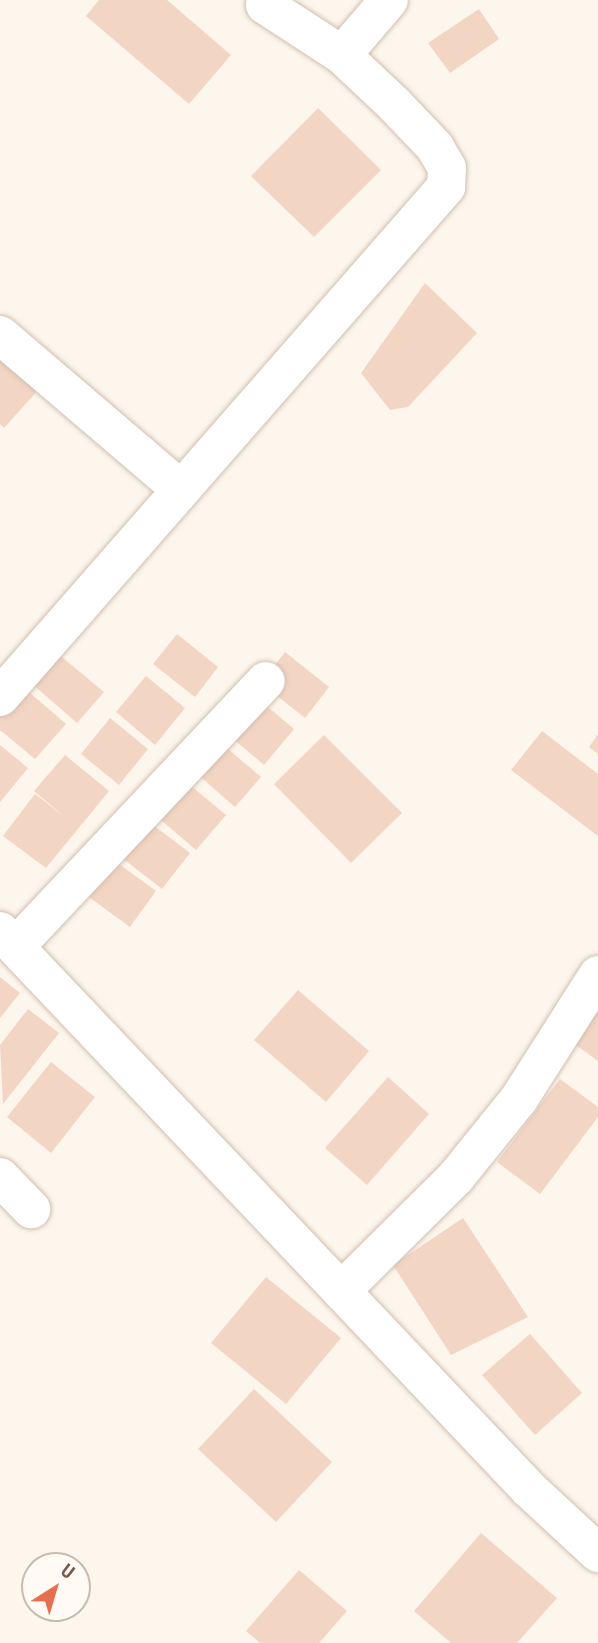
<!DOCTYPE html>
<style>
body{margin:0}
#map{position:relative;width:598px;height:1643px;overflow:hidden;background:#fdf6ec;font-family:"Roboto Condensed",sans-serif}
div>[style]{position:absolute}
.building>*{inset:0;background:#f3d5c3}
.roads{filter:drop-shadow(0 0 2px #d1beb0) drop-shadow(0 0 2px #d1beb0)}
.minor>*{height:38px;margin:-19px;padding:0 19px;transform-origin:19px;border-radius:19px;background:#fff}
span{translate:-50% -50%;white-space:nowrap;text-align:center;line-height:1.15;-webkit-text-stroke:5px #fffaf3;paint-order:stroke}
.north{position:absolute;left:21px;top:1552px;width:70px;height:70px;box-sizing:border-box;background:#fffaf3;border:2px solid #cabbb1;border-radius:50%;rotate:37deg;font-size:19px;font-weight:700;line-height:28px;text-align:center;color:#7a5c4d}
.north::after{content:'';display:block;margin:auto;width:24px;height:32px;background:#e76f51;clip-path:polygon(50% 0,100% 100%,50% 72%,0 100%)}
</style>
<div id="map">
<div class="building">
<div style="clip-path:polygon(99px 0,167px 0,231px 55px,189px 104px,86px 16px)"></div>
<div style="clip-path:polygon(479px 9px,499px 39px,450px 73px,428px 43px)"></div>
<div style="clip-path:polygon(318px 108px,381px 170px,314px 237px,251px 176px)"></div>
<div style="clip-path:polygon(425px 283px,477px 333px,408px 407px,390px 410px,361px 373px)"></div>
<div style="clip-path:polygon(0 355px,39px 389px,4px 428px,0 424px)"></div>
<div style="clip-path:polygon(177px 634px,218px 667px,195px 697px,153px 664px)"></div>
<div style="clip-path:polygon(285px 652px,329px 687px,305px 718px,261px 683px)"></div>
<div style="clip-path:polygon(57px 653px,104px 692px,77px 723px,31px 683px)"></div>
<div style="clip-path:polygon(146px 676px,185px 708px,155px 745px,116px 712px)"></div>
<div style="clip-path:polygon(21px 685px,66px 724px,35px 759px,0 730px,0 710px)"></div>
<div style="clip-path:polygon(249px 691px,294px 729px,264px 765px,219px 727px)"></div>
<div style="clip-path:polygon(110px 718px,148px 749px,119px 785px,81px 754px)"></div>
<div style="clip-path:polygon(542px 731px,598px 774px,598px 836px,511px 770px)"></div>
<div style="clip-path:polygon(598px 734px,598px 754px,589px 747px)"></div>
<div style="clip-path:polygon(324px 735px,402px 813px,351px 863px,274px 784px)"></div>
<div style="clip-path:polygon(214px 737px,261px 777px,235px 807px,189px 767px)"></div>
<div style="clip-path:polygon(0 745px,28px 768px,0 802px)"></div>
<div style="clip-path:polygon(65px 755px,109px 791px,46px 868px,3px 836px,35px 794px,64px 816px,34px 791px)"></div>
<div style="clip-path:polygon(178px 775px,226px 815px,196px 850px,148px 809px)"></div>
<div style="clip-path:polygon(144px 818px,190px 853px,162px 889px,117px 854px)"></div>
<div style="clip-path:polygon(108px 856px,156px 891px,130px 927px,82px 892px)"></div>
<div style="clip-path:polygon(0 977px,20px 993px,0 1018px)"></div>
<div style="clip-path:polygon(298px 990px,369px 1051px,326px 1102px,254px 1040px)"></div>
<div style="clip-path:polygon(598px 1004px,598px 1061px,570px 1041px)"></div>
<div style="clip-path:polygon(28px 1009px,59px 1033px,3px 1104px,0 1045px)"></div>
<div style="clip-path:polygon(51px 1062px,95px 1097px,51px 1153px,7px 1117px)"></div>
<div style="clip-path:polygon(388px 1077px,429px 1114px,367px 1185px,325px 1148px)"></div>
<div style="clip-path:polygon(560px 1079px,598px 1107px,598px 1117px,540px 1194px,497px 1162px)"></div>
<div style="clip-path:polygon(463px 1218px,528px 1317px,451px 1355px,393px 1265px)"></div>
<div style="clip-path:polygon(266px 1277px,341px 1338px,286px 1404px,211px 1343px)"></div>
<div style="clip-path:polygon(530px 1334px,582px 1393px,535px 1435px,482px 1375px)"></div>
<div style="clip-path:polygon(254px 1389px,332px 1462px,276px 1522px,198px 1449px)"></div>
<div style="clip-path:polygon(481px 1533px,557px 1598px,517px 1643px,451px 1643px,414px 1611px)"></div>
<div style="clip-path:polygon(299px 1570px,347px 1611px,319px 1643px,260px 1643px,246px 1631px)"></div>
</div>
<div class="roads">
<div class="minor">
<div style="left:342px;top:55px;width:72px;rotate:-49.5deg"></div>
<div style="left:0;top:335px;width:234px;rotate:40.5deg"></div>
<div style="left:0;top:697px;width:678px;rotate:-48.83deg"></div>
<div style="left:446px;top:187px;width:19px;rotate:-87deg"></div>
<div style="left:447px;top:168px;width:24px;rotate:-120deg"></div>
<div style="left:435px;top:147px;width:59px;rotate:-133.6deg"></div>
<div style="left:394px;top:104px;width:71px;rotate:-136.7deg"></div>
<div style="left:342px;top:55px;width:92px;rotate:-147deg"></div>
<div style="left:0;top:931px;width:770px;rotate:46.53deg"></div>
<div style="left:530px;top:1490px;width:93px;rotate:42.8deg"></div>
<div style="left:16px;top:946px;width:364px;rotate:-46.7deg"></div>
<div style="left:0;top:1177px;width:45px;rotate:45.9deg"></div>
<div style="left:341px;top:1291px;width:162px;rotate:-44.7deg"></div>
<div style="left:456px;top:1177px;width:100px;rotate:-51.1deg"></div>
<div style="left:519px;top:1099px;width:147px;rotate:-57.5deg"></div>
</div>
</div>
<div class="north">U</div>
</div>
